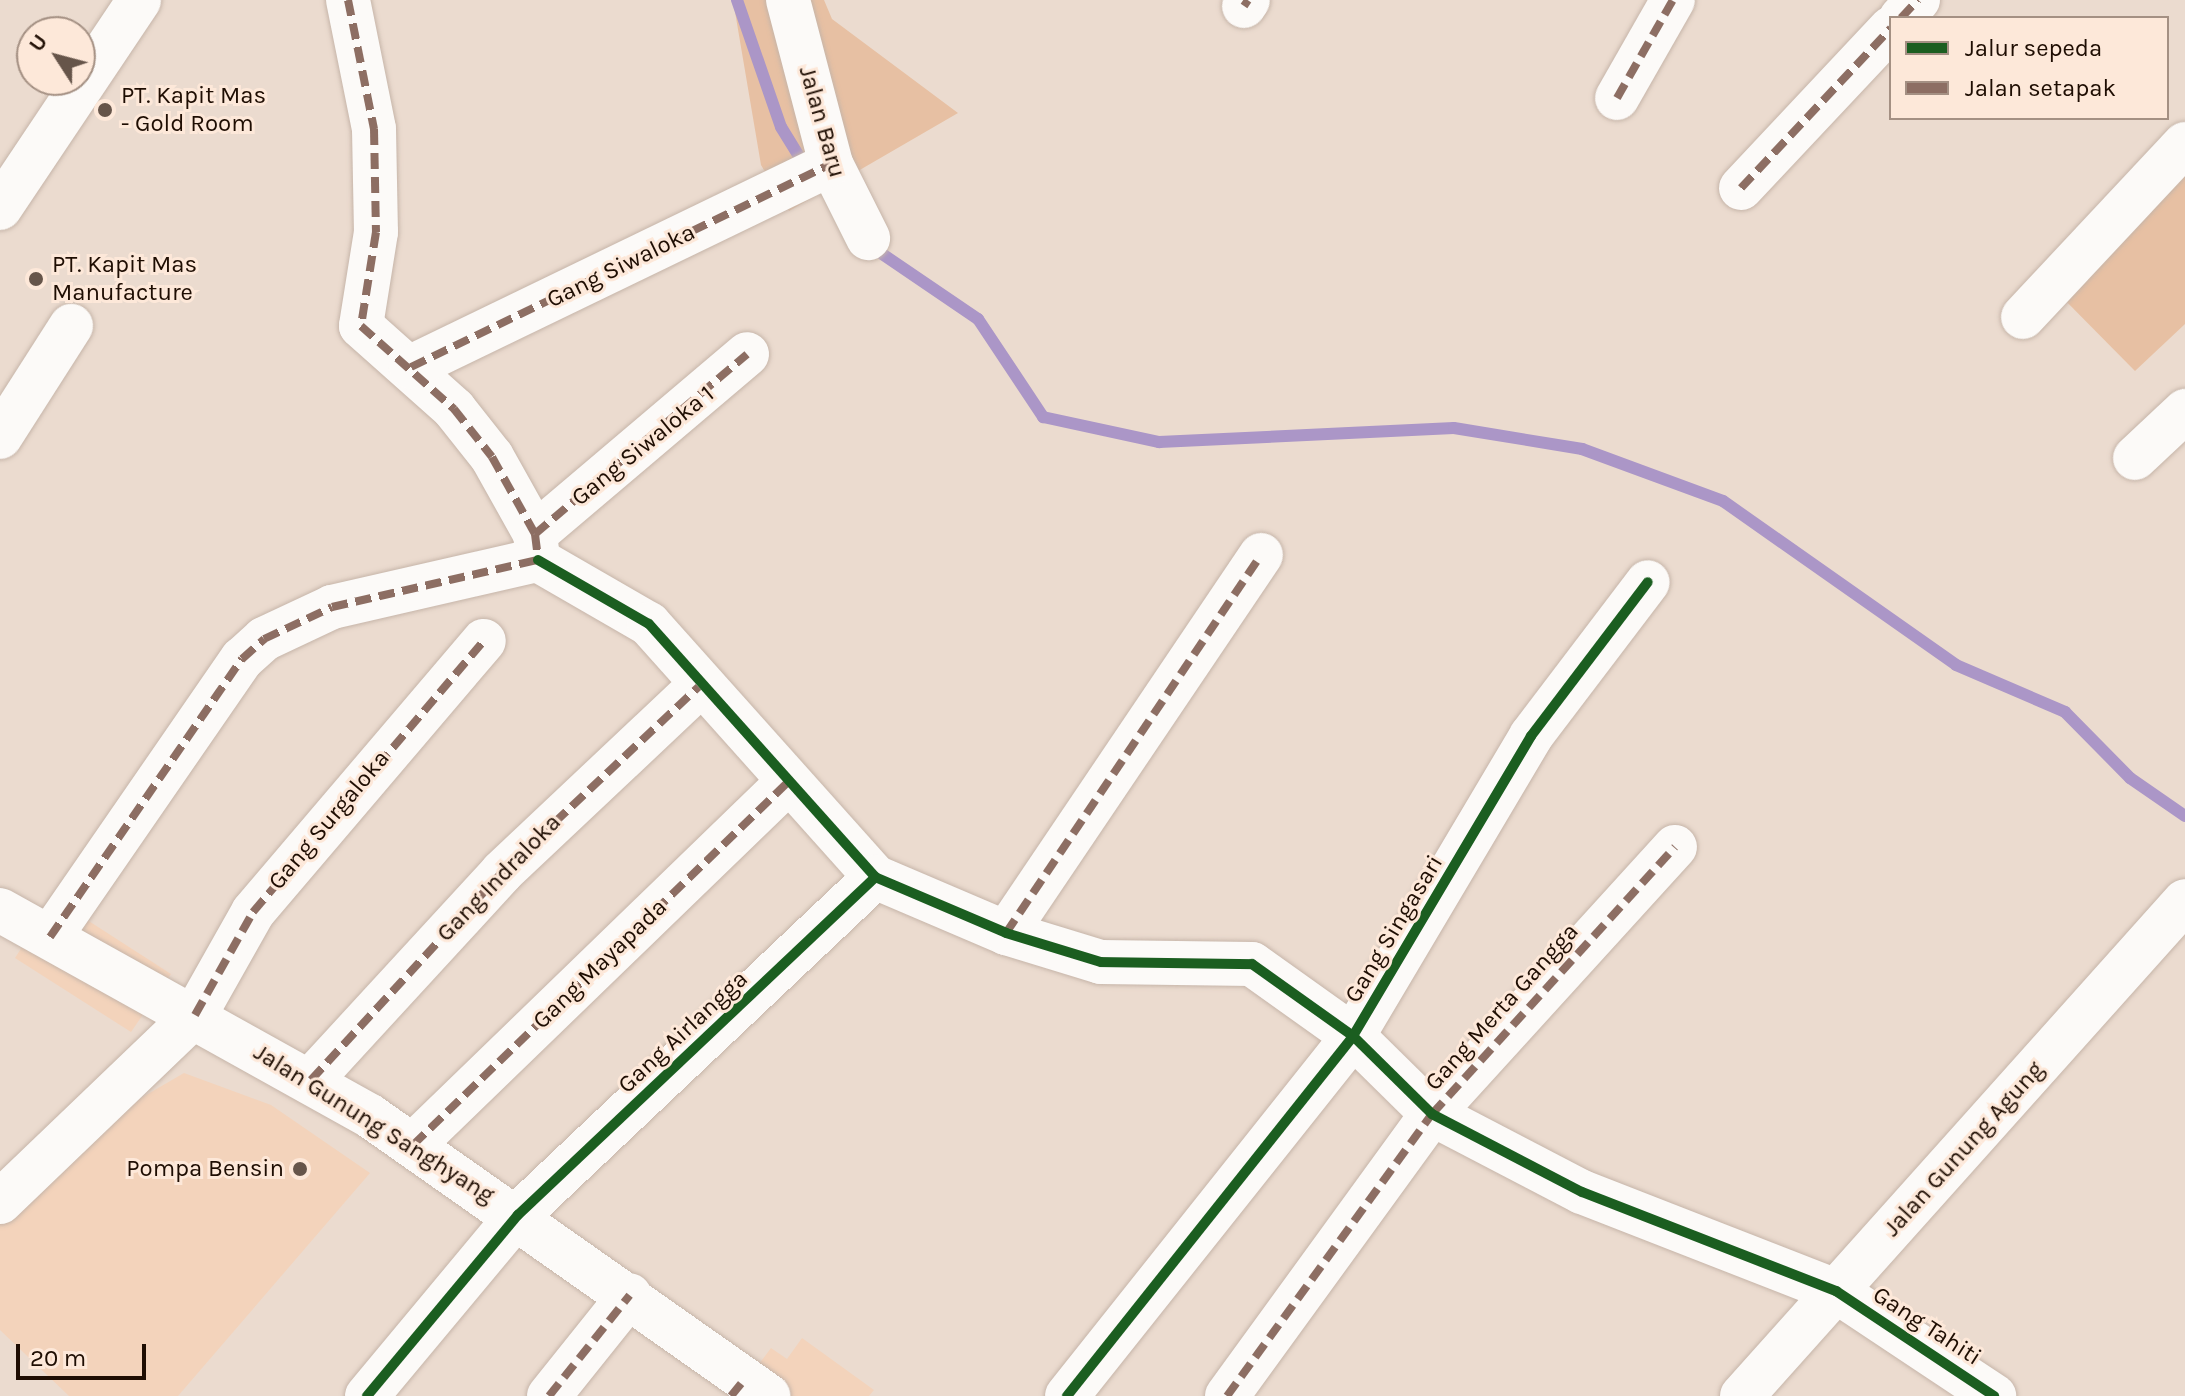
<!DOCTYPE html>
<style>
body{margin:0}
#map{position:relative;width:2185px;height:1396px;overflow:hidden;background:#ebdbcf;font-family:Karla,sans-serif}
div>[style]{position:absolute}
.built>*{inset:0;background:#f3d3bb}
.green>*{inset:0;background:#e7c0a3}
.stream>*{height:12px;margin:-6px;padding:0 6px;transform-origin:6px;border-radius:6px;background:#ab96c7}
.roads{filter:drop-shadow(0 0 2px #c6b5a9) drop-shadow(0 0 2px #c6b5a9)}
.street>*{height:44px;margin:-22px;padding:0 22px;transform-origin:22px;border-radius:22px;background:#fcfaf8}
.secondary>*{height:44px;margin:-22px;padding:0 22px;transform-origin:22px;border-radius:22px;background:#fcfaf8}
.quiet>*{height:8px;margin-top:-4px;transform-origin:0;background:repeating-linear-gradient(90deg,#8d6e63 0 16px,transparent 0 24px)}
.cycleway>*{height:10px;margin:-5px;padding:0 5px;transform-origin:5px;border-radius:5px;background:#1b5e20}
.dots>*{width:22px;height:22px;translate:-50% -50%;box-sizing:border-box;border:4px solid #fde8d9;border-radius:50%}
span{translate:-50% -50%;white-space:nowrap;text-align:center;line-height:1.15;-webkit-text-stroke:6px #fde8d9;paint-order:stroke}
.poi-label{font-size:24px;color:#1e0d02}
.left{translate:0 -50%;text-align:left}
.right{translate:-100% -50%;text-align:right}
.street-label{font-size:24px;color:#1e0d02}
.legend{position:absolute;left:1889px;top:16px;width:280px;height:104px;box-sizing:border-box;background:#fde8d9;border:2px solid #a49083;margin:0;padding:10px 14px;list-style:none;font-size:24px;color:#1e0d02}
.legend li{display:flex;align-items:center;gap:16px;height:40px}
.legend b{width:40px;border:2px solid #a49083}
.north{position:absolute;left:16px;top:16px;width:80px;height:80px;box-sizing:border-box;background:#fde8d9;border:2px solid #a49083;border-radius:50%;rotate:306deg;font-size:22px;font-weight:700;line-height:32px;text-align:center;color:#1e0d02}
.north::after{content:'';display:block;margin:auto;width:28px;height:36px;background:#66554a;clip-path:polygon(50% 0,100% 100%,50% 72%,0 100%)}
.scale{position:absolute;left:16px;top:1344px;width:130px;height:36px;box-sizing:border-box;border:4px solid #1e0d02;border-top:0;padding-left:10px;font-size:24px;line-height:28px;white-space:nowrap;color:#1e0d02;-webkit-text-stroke:6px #fde8d9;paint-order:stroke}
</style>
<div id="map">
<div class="built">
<div style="clip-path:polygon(53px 898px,171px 974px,131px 1032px,15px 958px)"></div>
<div style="clip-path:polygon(184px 1073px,271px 1105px,370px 1173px,178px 1396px,69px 1396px,0 1330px,0 1217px,110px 1116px)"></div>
<div style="clip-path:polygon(802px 1338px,874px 1390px,869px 1396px,735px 1396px,771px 1348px,787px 1359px)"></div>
</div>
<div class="green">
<div style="clip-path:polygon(733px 0,824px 0,832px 19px,958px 113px,789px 211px,761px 165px)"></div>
<div style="clip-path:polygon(2185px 150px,2185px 324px,2135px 371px,2050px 285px)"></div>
</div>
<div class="stream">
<div style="left:737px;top:0;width:134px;rotate:70.9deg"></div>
<div style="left:781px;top:127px;width:46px;rotate:58.4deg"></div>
<div style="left:869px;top:245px;width:132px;rotate:34.2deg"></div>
<div style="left:978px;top:319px;width:118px;rotate:56.4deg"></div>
<div style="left:1043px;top:417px;width:119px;rotate:12.2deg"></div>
<div style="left:1159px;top:442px;width:295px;rotate:-2.7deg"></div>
<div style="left:1454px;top:428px;width:130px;rotate:9.3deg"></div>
<div style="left:1582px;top:449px;width:150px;rotate:20.2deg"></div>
<div style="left:1723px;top:501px;width:285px;rotate:35.1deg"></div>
<div style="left:1956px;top:665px;width:119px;rotate:23.3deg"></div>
<div style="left:2065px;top:712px;width:93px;rotate:45.4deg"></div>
<div style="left:2130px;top:778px;width:67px;rotate:34.6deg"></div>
</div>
<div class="roads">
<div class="street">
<div style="left:348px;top:0;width:132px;rotate:78.6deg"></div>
<div style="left:374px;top:129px;width:103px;rotate:88.9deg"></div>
<div style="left:376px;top:232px;width:95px;rotate:99.1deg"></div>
<div style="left:361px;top:326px;width:125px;rotate:41.7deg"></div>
<div style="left:454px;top:409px;width:61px;rotate:51.6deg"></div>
<div style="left:492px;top:457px;width:88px;rotate:60.8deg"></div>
<div style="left:535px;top:534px;width:26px;rotate:83deg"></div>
<div style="left:788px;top:0;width:170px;rotate:75.3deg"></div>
<div style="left:831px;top:164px;width:83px;rotate:63.4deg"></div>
<div style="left:1244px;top:6px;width:7px;rotate:-56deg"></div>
<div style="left:1901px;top:18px;width:25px;rotate:-47deg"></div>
<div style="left:1617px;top:98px;width:113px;rotate:-60.3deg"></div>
<div style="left:1741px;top:188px;width:219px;rotate:-46.8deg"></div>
<div style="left:0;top:208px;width:250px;rotate:-56.2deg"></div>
<div style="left:2023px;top:317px;width:237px;rotate:-46.9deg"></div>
<div style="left:411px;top:367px;width:466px;rotate:-25.8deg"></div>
<div style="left:0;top:437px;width:132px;rotate:-57.4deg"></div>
<div style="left:2135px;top:458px;width:69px;rotate:-43.2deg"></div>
<div style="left:535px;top:534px;width:278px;rotate:-40.3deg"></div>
<div style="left:538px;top:560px;width:128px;rotate:30deg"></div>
<div style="left:649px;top:624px;width:339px;rotate:48.2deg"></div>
<div style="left:875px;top:877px;width:142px;rotate:23.1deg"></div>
<div style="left:1006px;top:933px;width:99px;rotate:17deg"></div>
<div style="left:1101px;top:962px;width:151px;rotate:0.8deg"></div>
<div style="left:1252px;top:964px;width:124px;rotate:35.5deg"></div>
<div style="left:1353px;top:1036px;width:111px;rotate:44.6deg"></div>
<div style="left:1432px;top:1114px;width:169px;rotate:27.5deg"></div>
<div style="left:1582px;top:1192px;width:273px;rotate:21.3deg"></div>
<div style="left:1836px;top:1291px;width:190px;rotate:33.6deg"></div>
<div style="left:1006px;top:933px;width:456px;rotate:-56deg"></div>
<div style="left:50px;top:937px;width:338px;rotate:-55.4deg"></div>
<div style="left:242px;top:659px;width:30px;rotate:-42deg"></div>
<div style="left:264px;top:639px;width:75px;rotate:-25.2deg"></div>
<div style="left:332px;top:607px;width:211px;rotate:-12.9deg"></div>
<div style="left:195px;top:1015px;width:118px;rotate:-60.6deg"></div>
<div style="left:253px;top:912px;width:356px;rotate:-49.6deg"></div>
<div style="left:311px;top:1080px;width:282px;rotate:-47.4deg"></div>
<div style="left:502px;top:872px;width:270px;rotate:-43.3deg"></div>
<div style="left:413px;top:1145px;width:520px;rotate:-44.07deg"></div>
<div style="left:367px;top:1396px;width:236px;rotate:-50.2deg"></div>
<div style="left:518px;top:1215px;width:492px;rotate:-43.4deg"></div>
<div style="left:549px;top:1396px;width:129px;rotate:-51.3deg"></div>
<div style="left:1067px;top:1396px;width:460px;rotate:-51.5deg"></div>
<div style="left:1353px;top:1036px;width:349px;rotate:-59.3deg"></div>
<div style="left:1531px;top:736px;width:193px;rotate:-52.8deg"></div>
<div style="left:1227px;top:1396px;width:349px;rotate:-54deg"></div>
<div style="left:1432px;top:1114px;width:361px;rotate:-47.7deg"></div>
</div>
<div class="secondary">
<div style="left:0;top:910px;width:423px;rotate:29.1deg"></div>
<div style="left:370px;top:1116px;width:487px;rotate:35.1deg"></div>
<div style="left:0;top:1202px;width:270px;rotate:-43.8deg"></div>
<div style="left:1742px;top:1396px;width:664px;rotate:-48.17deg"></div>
</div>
</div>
<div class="quiet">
<div style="left:348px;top:0;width:132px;rotate:78.6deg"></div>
<div style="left:374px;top:129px;width:103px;rotate:88.9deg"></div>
<div style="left:376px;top:232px;width:95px;rotate:99.1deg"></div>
<div style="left:361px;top:326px;width:125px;rotate:41.7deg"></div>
<div style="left:454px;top:409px;width:61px;rotate:51.6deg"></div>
<div style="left:492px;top:457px;width:88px;rotate:60.8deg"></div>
<div style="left:535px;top:534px;width:26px;rotate:83deg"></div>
<div style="left:1244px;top:6px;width:7px;rotate:-56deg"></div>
<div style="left:1901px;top:18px;width:25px;rotate:-47deg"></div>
<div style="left:1617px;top:98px;width:113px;rotate:-60.3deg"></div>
<div style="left:1741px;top:188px;width:219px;rotate:-46.8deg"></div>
<div style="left:411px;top:367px;width:466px;rotate:-25.8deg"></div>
<div style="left:535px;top:534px;width:278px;rotate:-40.3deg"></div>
<div style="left:1006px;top:933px;width:456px;rotate:-56deg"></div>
<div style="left:50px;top:937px;width:338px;rotate:-55.4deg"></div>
<div style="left:242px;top:659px;width:30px;rotate:-42deg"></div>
<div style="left:264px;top:639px;width:75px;rotate:-25.2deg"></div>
<div style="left:332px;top:607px;width:211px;rotate:-12.9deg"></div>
<div style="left:195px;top:1015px;width:118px;rotate:-60.6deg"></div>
<div style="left:253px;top:912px;width:356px;rotate:-49.6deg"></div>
<div style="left:311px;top:1080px;width:282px;rotate:-47.4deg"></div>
<div style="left:502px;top:872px;width:270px;rotate:-43.3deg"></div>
<div style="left:413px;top:1145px;width:520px;rotate:-44.07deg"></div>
<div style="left:549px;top:1396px;width:129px;rotate:-51.3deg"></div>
<div style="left:731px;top:1396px;width:22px;rotate:-51deg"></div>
<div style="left:1227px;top:1396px;width:349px;rotate:-54deg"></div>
<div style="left:1432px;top:1114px;width:361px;rotate:-47.7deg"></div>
</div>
<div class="cycleway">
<div style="left:538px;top:560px;width:128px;rotate:30deg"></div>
<div style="left:649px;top:624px;width:339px;rotate:48.2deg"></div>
<div style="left:875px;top:877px;width:142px;rotate:23.1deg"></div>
<div style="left:1006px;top:933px;width:99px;rotate:17deg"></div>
<div style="left:1101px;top:962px;width:151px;rotate:0.8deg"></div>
<div style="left:1252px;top:964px;width:124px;rotate:35.5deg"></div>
<div style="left:1353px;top:1036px;width:111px;rotate:44.6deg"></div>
<div style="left:1432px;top:1114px;width:169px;rotate:27.5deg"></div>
<div style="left:1582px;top:1192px;width:273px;rotate:21.3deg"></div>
<div style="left:1836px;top:1291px;width:190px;rotate:33.6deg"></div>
<div style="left:367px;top:1396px;width:236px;rotate:-50.2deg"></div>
<div style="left:518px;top:1215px;width:492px;rotate:-43.4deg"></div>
<div style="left:1067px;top:1396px;width:460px;rotate:-51.5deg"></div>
<div style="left:1353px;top:1036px;width:349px;rotate:-59.3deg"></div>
<div style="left:1531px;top:736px;width:193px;rotate:-52.8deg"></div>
</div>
<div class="dots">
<div style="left:105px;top:110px;background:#66554a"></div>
<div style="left:36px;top:279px;background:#66554a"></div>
<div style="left:300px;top:1169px;background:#66554a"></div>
</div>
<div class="poi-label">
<span class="left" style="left:121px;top:110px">PT. Kapit Mas<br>- Gold Room</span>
<span class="left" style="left:52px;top:279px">PT. Kapit Mas<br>Manufacture</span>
<span class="right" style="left:284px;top:1169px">Pompa Bensin</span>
</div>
<div class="street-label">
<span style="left:822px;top:122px;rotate:74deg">Jalan Baru</span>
<span style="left:621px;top:266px;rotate:-26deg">Gang Siwaloka</span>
<span style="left:643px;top:446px;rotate:-39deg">Gang Siwaloka 1</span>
<span style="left:329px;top:820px;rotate:-50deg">Gang Surgaloka</span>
<span style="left:499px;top:878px;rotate:-46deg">Gang Indraloka</span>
<span style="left:1394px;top:929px;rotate:-59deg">Gang Singasari</span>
<span style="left:600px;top:964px;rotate:-44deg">Gang Mayapada</span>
<span style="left:1502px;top:1007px;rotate:-48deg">Gang Merta Gangga</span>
<span style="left:683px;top:1032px;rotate:-43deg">Gang Airlangga</span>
<span style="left:374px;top:1124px;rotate:32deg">Jalan Gunung Sanghyang</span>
<span style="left:1964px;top:1149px;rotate:-48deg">Jalan Gunung Agung</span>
<span style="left:1927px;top:1326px;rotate:33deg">Gang Tahiti</span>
</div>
<ul class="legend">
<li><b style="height:10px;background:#1b5e20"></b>Jalur sepeda</li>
<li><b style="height:10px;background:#8d6e63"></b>Jalan setapak</li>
</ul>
<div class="north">U</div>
<div class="scale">20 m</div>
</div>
